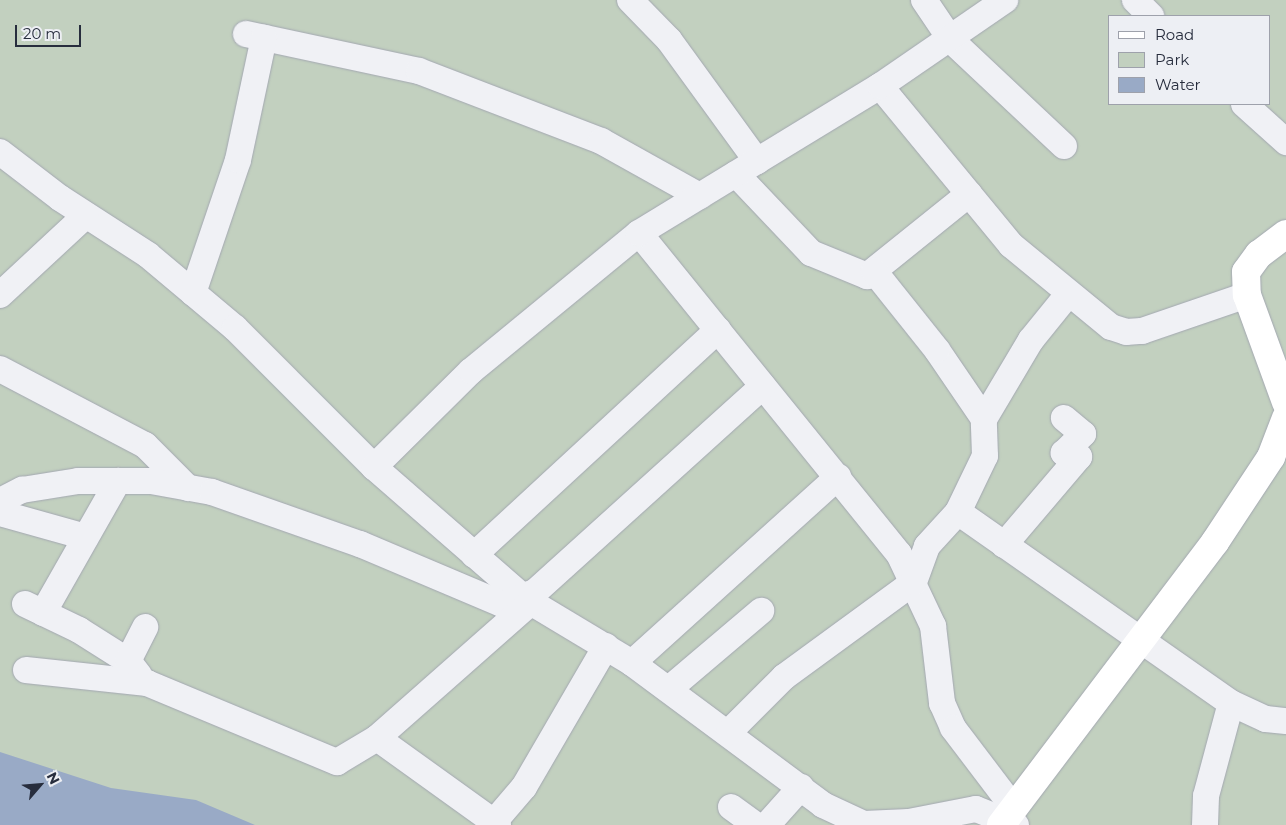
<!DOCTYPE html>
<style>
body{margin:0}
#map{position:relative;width:1286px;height:825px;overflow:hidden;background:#dde0e7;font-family:Montserrat,sans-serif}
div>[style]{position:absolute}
.green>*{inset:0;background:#c2d0bf}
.water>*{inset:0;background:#99aac6}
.roads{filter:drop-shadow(0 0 1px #a3a7b1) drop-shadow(0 0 1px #a3a7b1)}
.street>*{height:26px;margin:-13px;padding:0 13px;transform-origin:13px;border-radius:13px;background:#f0f1f5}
.primary>*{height:28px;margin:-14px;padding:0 14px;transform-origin:14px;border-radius:14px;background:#fff}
span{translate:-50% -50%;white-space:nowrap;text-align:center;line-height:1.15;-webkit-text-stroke:4px #edeff4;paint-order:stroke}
.legend{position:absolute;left:1108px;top:15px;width:162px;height:90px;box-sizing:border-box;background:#edeff4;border:1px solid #9ea1ab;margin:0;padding:6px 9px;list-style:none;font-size:15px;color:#272d3d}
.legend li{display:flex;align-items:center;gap:10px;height:25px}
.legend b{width:25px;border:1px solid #9ea1ab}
.north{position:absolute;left:15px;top:760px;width:50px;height:50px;-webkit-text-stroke:4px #edeff4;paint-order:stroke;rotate:63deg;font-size:14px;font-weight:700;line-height:20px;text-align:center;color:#272d3d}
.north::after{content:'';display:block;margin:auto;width:18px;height:22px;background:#272d3d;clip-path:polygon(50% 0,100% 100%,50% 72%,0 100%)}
.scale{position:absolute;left:15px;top:25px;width:66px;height:22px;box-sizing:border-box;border:2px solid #272d3d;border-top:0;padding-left:6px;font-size:15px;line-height:18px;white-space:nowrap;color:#272d3d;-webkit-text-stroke:4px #edeff4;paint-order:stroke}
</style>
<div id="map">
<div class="green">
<div style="clip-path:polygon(evenodd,0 0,1286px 0,1286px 825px,0 825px,0 0,1110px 16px,1270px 16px,1270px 104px,1110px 104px,1110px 16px)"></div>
</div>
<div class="water">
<div style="clip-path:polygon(0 752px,111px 788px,196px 800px,255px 825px,0 825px)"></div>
</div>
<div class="roads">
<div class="street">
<div style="left:630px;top:0;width:56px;rotate:45.7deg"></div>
<div style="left:669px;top:40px;width:150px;rotate:54deg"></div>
<div style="left:924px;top:0;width:48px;rotate:56deg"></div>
<div style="left:951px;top:40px;width:155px;rotate:43.2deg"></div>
<div style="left:1135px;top:0;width:23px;rotate:45deg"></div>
<div style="left:246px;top:34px;width:177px;rotate:12.1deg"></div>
<div style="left:419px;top:71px;width:195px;rotate:21deg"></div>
<div style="left:601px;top:141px;width:113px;rotate:29.1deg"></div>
<div style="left:880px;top:86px;width:206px;rotate:50.5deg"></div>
<div style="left:1011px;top:245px;width:129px;rotate:39.4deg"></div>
<div style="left:1111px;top:327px;width:16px;rotate:18deg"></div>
<div style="left:1126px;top:332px;width:16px;rotate:-4deg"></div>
<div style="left:1142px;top:331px;width:111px;rotate:-18.9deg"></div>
<div style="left:1244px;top:104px;width:57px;rotate:42.1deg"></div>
<div style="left:0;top:152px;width:76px;rotate:37.5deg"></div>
<div style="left:60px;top:198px;width:105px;rotate:32.9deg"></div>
<div style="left:148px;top:255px;width:114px;rotate:40deg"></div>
<div style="left:235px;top:328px;width:197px;rotate:45deg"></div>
<div style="left:374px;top:467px;width:199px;rotate:41.1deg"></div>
<div style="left:524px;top:598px;width:126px;rotate:31deg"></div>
<div style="left:632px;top:663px;width:238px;rotate:36.6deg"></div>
<div style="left:823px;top:805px;width:45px;rotate:24.9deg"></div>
<div style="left:864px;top:824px;width:45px;rotate:-2.5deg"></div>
<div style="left:909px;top:822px;width:68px;rotate:-11deg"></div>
<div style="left:976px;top:809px;width:43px;rotate:21.8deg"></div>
<div style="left:736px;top:174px;width:109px;rotate:46.5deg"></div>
<div style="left:811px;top:253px;width:61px;rotate:22.3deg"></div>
<div style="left:867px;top:276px;width:131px;rotate:-38.8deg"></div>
<div style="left:639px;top:233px;width:413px;rotate:51deg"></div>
<div style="left:899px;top:554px;width:80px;rotate:64.7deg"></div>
<div style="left:933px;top:626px;width:78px;rotate:83.3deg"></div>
<div style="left:942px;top:703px;width:27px;rotate:66deg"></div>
<div style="left:953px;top:728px;width:99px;rotate:52.8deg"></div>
<div style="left:193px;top:293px;width:140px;rotate:-71.3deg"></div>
<div style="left:238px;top:160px;width:125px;rotate:-78deg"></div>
<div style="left:0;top:295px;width:117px;rotate:-42.9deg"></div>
<div style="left:0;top:369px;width:164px;rotate:27.7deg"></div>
<div style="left:145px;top:445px;width:61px;rotate:45deg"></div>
<div style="left:984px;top:419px;width:92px;rotate:-59.3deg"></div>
<div style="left:1031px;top:340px;width:60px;rotate:-51deg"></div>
<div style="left:374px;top:467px;width:136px;rotate:-44.7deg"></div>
<div style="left:471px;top:371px;width:217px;rotate:-39.4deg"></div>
<div style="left:639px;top:233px;width:282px;rotate:-31.4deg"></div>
<div style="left:880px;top:86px;width:152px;rotate:-34.5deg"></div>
<div style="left:0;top:501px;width:25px;rotate:-27deg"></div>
<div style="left:22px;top:490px;width:57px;rotate:-9.1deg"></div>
<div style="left:78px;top:481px;width:73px"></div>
<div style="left:151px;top:481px;width:62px;rotate:10.2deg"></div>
<div style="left:212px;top:492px;width:157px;rotate:19.4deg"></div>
<div style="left:360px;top:544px;width:154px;rotate:22.9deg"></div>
<div style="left:502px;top:604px;width:35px;rotate:-20deg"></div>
<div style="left:535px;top:592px;width:307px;rotate:-42.1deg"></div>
<div style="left:958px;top:512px;width:333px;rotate:35deg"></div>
<div style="left:1231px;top:703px;width:38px;rotate:25deg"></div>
<div style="left:1266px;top:719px;width:20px;rotate:6deg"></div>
<div style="left:0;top:513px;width:89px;rotate:15.6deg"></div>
<div style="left:1004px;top:545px;width:116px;rotate:-49.6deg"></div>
<div style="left:1079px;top:457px;width:16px;rotate:-165deg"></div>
<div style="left:1064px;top:453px;width:27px;rotate:-45deg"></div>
<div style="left:1083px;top:434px;width:25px;rotate:-140deg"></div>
<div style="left:474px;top:555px;width:332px;rotate:-42.7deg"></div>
<div style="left:25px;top:604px;width:60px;rotate:25.7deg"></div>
<div style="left:79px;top:630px;width:58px;rotate:32.3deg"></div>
<div style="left:43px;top:613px;width:152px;rotate:-60.4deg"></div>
<div style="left:632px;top:663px;width:278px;rotate:-42.1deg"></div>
<div style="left:26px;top:670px;width:122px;rotate:6.1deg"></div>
<div style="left:147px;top:683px;width:206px;rotate:22.6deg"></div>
<div style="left:337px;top:762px;width:47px;rotate:-31deg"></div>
<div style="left:377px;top:738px;width:149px;rotate:35.7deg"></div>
<div style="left:139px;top:675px;width:18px;rotate:-128deg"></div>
<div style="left:128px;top:661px;width:38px;rotate:-63deg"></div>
<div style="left:669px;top:689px;width:121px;rotate:-40.3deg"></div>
<div style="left:729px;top:732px;width:78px;rotate:-45deg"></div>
<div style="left:784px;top:677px;width:161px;rotate:-36.2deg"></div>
<div style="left:914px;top:582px;width:38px;rotate:-70deg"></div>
<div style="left:927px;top:546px;width:46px;rotate:-47.6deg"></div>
<div style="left:958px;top:512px;width:62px;rotate:-64.3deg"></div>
<div style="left:985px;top:456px;width:37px;rotate:-92deg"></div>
<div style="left:984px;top:419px;width:83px;rotate:-124.3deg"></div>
<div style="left:937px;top:350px;width:101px;rotate:-128.6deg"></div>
<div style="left:377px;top:738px;width:204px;rotate:-41.4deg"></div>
<div style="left:731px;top:807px;width:31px;rotate:36deg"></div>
<div style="left:494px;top:822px;width:46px;rotate:-49.4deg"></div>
<div style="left:524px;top:787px;width:163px;rotate:-59.8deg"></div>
<div style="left:767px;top:825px;width:51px;rotate:-48.2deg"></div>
<div style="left:1205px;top:825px;width:29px;rotate:-88deg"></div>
<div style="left:1206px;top:796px;width:96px;rotate:-75deg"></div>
</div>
<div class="primary">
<div style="left:1286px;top:234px;width:34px;rotate:143deg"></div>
<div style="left:1259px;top:254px;width:22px;rotate:126deg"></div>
<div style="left:1246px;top:272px;width:23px;rotate:88deg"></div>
<div style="left:1247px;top:295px;width:114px;rotate:70deg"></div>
<div style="left:1001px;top:825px;width:355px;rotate:-52.9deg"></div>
<div style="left:1215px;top:542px;width:102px;rotate:-56.6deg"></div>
<div style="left:1271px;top:457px;width:42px;rotate:-69deg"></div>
</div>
</div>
<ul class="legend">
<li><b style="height:6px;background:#fff"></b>Road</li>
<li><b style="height:14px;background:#c2d0bf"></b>Park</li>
<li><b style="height:14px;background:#99aac6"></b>Water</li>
</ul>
<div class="north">N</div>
<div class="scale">20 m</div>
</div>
